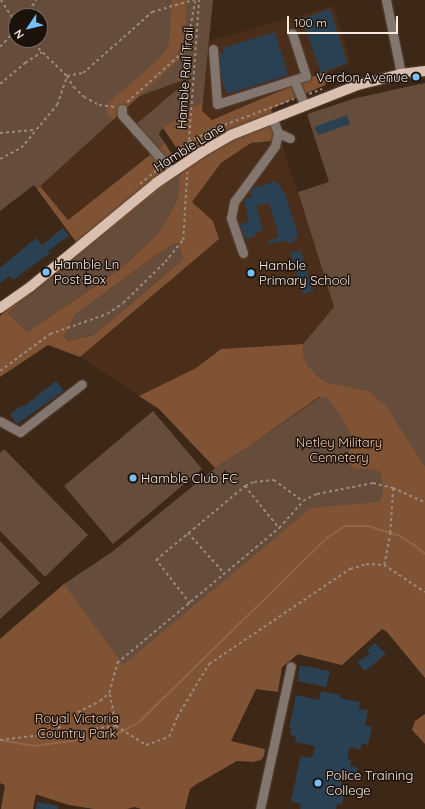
<!DOCTYPE html>
<style>
body{margin:0}
#map{position:relative;width:425px;height:809px;overflow:hidden;background:#3d2717;font-family:Quicksand,sans-serif}
div>[style]{position:absolute}
.built>*{inset:0;background:#4a2e1a}
.green>*{inset:0;background:#664c3a}
.forest>*{inset:0;background:#7f5334}
.stream>*{height:2px;margin:-1px;padding:0 1px;transform-origin:1px;border-radius:1px;background:#926545}
.building>*{inset:0;background:#2a4153}
.path>*{height:1.5px;margin-top:-0.75px;transform-origin:0;background:repeating-linear-gradient(90deg,#9b897c 0 3px,transparent 0 6px)}
.roads{filter:drop-shadow(0 0 1px #574233) drop-shadow(0 0 1px #574233)}
.minor>*{height:9px;margin:-4.5px;padding:0 4.5px;transform-origin:4.5px;border-radius:4.5px;background:#82766e}
.major>*{height:10px;margin:-5px;padding:0 5px;transform-origin:5px;border-radius:5px;background:#d8bfaf}
.dots>*{width:11px;height:11px;translate:-50% -50%;box-sizing:border-box;border:2px solid #1c120c;border-radius:50%}
span{translate:-50% -50%;white-space:nowrap;text-align:center;line-height:1.15;-webkit-text-stroke:3px #1c120c;paint-order:stroke}
.poi-label{font-size:13px;color:#f8eae0}
.right{translate:-100% -50%;text-align:right}
.left{translate:0 -50%;text-align:left}
.street-label{font-size:13px;color:#f8eae0}
.park-label{font-size:13px;color:#f6cbae}
.north{position:absolute;left:8px;top:8px;width:40px;height:40px;box-sizing:border-box;background:#1c120c;border:1px solid #746861;border-radius:50%;rotate:235deg;font-size:11px;font-weight:700;line-height:16px;text-align:center;color:#f8eae0}
.north::after{content:'';display:block;margin:auto;width:14px;height:18px;background:#78bff7;clip-path:polygon(50% 0,100% 100%,50% 72%,0 100%)}
.scale{position:absolute;left:287px;top:16px;width:111px;height:18px;box-sizing:border-box;border:2px solid #f8eae0;border-top:0;padding-left:5px;font-size:12px;line-height:14px;white-space:nowrap;color:#f8eae0;-webkit-text-stroke:3px #1c120c;paint-order:stroke}
</style>
<div id="map">
<div class="built">
<div style="clip-path:polygon(333px 6px,351px 63px,211px 120px,202px 111px,209px 41px)"></div>
<div style="clip-path:polygon(181px 58px,194px 76px,135px 125px,155px 151px,67px 220px,40px 186px)"></div>
<div style="clip-path:polygon(281px 140px,334px 307px,303px 344px,221px 349px,196px 368px,139px 396px,80px 357px,218px 239px,213px 221px,192px 202px,221px 163px,251px 143px)"></div>
</div>
<div class="green">
<div style="clip-path:polygon(evenodd,0 0,213px 0,203px 101px,161px 130px,159px 135px,165px 143px,154px 151px,135px 125px,192px 77px,106px 108px,113px 120px,37px 189px,34px 185px,0 211px,0 0,16px 16px,40px 16px,40px 40px,16px 40px,16px 16px)"></div>
<div style="clip-path:polygon(425px 83px,425px 669px,379px 621px,342px 665px,298px 654px,256px 689px,225px 752px,95px 809px,69px 805px,0 783px,0 639px,64px 584px,112px 552px,215px 468px,248px 447px,336px 386px,328px 383px,313px 372px,308px 366px,303px 355px,303px 344px,334px 307px,298px 192px,329px 182px,307px 114px,356px 98px)"></div>
<div style="clip-path:polygon(181px 173px,178px 198px,169px 215px,159px 232px,129px 261px,97px 285px,27px 332px,8px 313px)"></div>
<div style="clip-path:polygon(178px 242px,183px 259px,120px 313px,93px 335px,68px 341px,64px 337px,75px 315px,159px 253px)"></div>
<div style="clip-path:polygon(153px 411px,202px 469px,113px 544px,64px 486px)"></div>
<div style="clip-path:polygon(4px 449px,88px 535px,45px 577px,0 531px,0 453px)"></div>
<div style="clip-path:polygon(0 541px,40px 583px,0 619px)"></div>
</div>
<div class="forest">
<div style="clip-path:polygon(172px 0,186px 0,185px 39px,177px 53px,181px 58px,113px 120px,106px 111px,108px 103px,159px 59px,169px 46px)"></div>
<div style="clip-path:polygon(evenodd,326px 71px,328px 78px,325px 85px,271px 109px,281px 140px,251px 143px,221px 163px,192px 202px,213px 221px,219px 239px,80px 357px,48px 345px,0 377px,0 316px,30px 287px,79px 246px,37px 189px,40px 186px,68px 220px,165px 143px,174px 158px,163px 169px,162px 176px,186px 162px,163px 128px,203px 101px,202px 111px,212px 120px,326px 71px,180px 174px,178px 198px,169px 215px,159px 232px,129px 261px,97px 285px,27px 332px,8px 313px,180px 174px,326px 71px,178px 242px,183px 259px,120px 313px,93px 335px,68px 341px,64px 337px,75px 315px,159px 253px,178px 242px)"></div>
<div style="clip-path:polygon(303px 344px,303px 355px,308px 366px,318px 376px,328px 383px,368px 391px,386px 406px,425px 467px,425px 678px,387px 632px,382px 629px,342px 665px,298px 654px,282px 667px,278px 692px,256px 689px,231px 741px,265px 749px,264px 756px,261px 760px,253px 762px,237px 761px,195px 785px,190px 789px,185px 809px,141px 809px,135px 807px,127px 809px,95px 809px,69px 805px,36px 794px,33px 809px,1px 809px,5px 785px,0 783px,0 639px,64px 584px,123px 665px,311px 508px,380px 502px,383px 491px,381px 472px,373px 469px,355px 469px,349px 464px,348px 459px,351px 444px,351px 435px,341px 416px,327px 398px,319px 397px,248px 447px,215px 468px,159px 409px,139px 396px,196px 368px,221px 349px)"></div>
<div style="clip-path:polygon(425px 714px,425px 744px,412px 730px,415px 721px)"></div>
</div>
<div class="stream">
<div style="left:0;top:740px;width:35px;rotate:10deg"></div>
<div style="left:34px;top:746px;width:82px;rotate:-7.7deg"></div>
<div style="left:115px;top:735px;width:27px;rotate:-28deg"></div>
<div style="left:139px;top:722px;width:264px;rotate:-44.4deg"></div>
<div style="left:328px;top:537px;width:20px;rotate:-33deg"></div>
<div style="left:345px;top:526px;width:23px"></div>
<div style="left:368px;top:526px;width:31px;rotate:17deg"></div>
<div style="left:398px;top:535px;width:19px;rotate:32deg"></div>
<div style="left:414px;top:545px;width:14px;rotate:39deg"></div>
</div>
<div class="building">
<div style="clip-path:polygon(330px 9px,347px 63px,321px 73px,302px 19px)"></div>
<div style="clip-path:polygon(275px 32px,288px 75px,227px 94px,221px 77px,219px 55px,224px 53px,223px 48px)"></div>
<div style="clip-path:polygon(347px 115px,350px 124px,318px 135px,314px 127px)"></div>
<div style="clip-path:polygon(276px 181px,285px 194px,298px 234px,295px 240px,293px 243px,288px 243px,286px 241px,266px 244px,266px 243px,279px 236px,269px 203px,256px 206px,263px 230px,255px 233px,256px 236px,245px 239px,240px 224px,249px 222px,244px 200px,252px 197px,251px 189px)"></div>
<div style="clip-path:polygon(63px 228px,69px 236px,48px 251px,50px 253px,13px 280px,10px 276px,0 283px,0 268px,36px 238px,42px 245px)"></div>
<div style="clip-path:polygon(300px 250px,313px 291px,303px 294px,290px 253px)"></div>
<div style="clip-path:polygon(56px 381px,64px 391px,17px 424px,10px 414px,22px 405px,23px 407px)"></div>
<div style="clip-path:polygon(375px 643px,386px 654px,365px 671px,357px 662px,370px 654px,367px 650px)"></div>
<div style="clip-path:polygon(300px 665px,330px 671px,326px 687px,297px 681px)"></div>
<div style="clip-path:polygon(321px 691px,340px 695px,340px 698px,360px 702px,359px 709px,368px 710px,365px 725px,372px 727px,368px 745px,362px 743px,360px 750px,350px 747px,347px 759px,351px 760px,350px 766px,358px 768px,356px 776px,343px 773px,340px 790px,345px 791px,342px 805px,337px 804px,336px 809px,300px 809px,301px 804px,291px 801px,297px 773px,301px 756px,312px 758px,315px 746px,295px 742px,296px 736px,290px 735px,292px 728px,289px 728px,296px 695px,319px 700px)"></div>
<div style="clip-path:polygon(37px 802px,58px 806px,58px 809px,36px 809px)"></div>
</div>
<div class="path">
<div style="left:1px;top:0;width:27px;rotate:57deg"></div>
<div style="left:25px;top:16px;width:19px;rotate:-55deg"></div>
<div style="left:30px;top:40px;width:52px;rotate:44.2deg"></div>
<div style="left:67px;top:76px;width:16px;rotate:-11deg"></div>
<div style="left:83px;top:73px;width:92px;rotate:-41.5deg"></div>
<div style="left:152px;top:12px;width:43px;rotate:-16.3deg"></div>
<div style="left:0;top:47px;width:24px;rotate:-48deg"></div>
<div style="left:67px;top:76px;width:13px;rotate:58deg"></div>
<div style="left:74px;top:87px;width:14px;rotate:45deg"></div>
<div style="left:84px;top:97px;width:17px;rotate:28deg"></div>
<div style="left:99px;top:105px;width:16px;rotate:7deg"></div>
<div style="left:0;top:84px;width:33px;rotate:-40deg"></div>
<div style="left:25px;top:63px;width:20px;rotate:-33deg"></div>
<div style="left:309px;top:94px;width:14px;rotate:-21deg"></div>
<div style="left:127px;top:102px;width:75px;rotate:-41.8deg"></div>
<div style="left:183px;top:52px;width:8px;rotate:-60deg"></div>
<div style="left:187px;top:45px;width:46px;rotate:-79.9deg"></div>
<div style="left:0;top:133px;width:36px;rotate:-5deg"></div>
<div style="left:188px;top:152px;width:152px;rotate:-85.9deg"></div>
<div style="left:170px;top:158px;width:25px;rotate:-40deg"></div>
<div style="left:189px;top:142px;width:27px;rotate:-28deg"></div>
<div style="left:213px;top:129px;width:86px;rotate:-20.3deg"></div>
<div style="left:0;top:159px;width:24px;rotate:-28deg"></div>
<div style="left:21px;top:148px;width:56px;rotate:-50.1deg"></div>
<div style="left:57px;top:105px;width:31px;rotate:-71deg"></div>
<div style="left:140px;top:184px;width:23px;rotate:-40deg"></div>
<div style="left:0;top:371px;width:62px;rotate:-36.5deg"></div>
<div style="left:50px;top:334px;width:60px;rotate:-19.3deg"></div>
<div style="left:107px;top:314px;width:19px;rotate:-35deg"></div>
<div style="left:123px;top:303px;width:59px;rotate:-44.3deg"></div>
<div style="left:165px;top:262px;width:28px;rotate:-51deg"></div>
<div style="left:183px;top:240px;width:68px;rotate:-86.6deg"></div>
<div style="left:245px;top:486px;width:54px;rotate:51deg"></div>
<div style="left:188px;top:533px;width:55px;rotate:47.9deg"></div>
<div style="left:384px;top:565px;width:33px;rotate:-79deg"></div>
<div style="left:390px;top:533px;width:45px;rotate:-86.2deg"></div>
<div style="left:190px;top:604px;width:56px;rotate:-127.7deg"></div>
<div style="left:156px;top:560px;width:116px;rotate:-39.7deg"></div>
<div style="left:245px;top:486px;width:10px;rotate:-24deg"></div>
<div style="left:254px;top:482px;width:20px;rotate:-6deg"></div>
<div style="left:274px;top:480px;width:36px;rotate:36deg"></div>
<div style="left:110px;top:694px;width:33px;rotate:79deg"></div>
<div style="left:54px;top:733px;width:20px;rotate:-49deg"></div>
<div style="left:67px;top:718px;width:37px;rotate:-27deg"></div>
<div style="left:100px;top:701px;width:12px;rotate:-42deg"></div>
<div style="left:109px;top:693px;width:31px;rotate:-75deg"></div>
<div style="left:117px;top:663px;width:211px;rotate:-39.8deg"></div>
<div style="left:279px;top:528px;width:36px;rotate:-48deg"></div>
<div style="left:303px;top:501px;width:16px;rotate:-27deg"></div>
<div style="left:317px;top:494px;width:57px;rotate:-11.1deg"></div>
<div style="left:373px;top:483px;width:21px;rotate:14deg"></div>
<div style="left:393px;top:488px;width:35px;rotate:24deg"></div>
<div style="left:0;top:740px;width:117px;rotate:-6.9deg"></div>
<div style="left:116px;top:726px;width:36px;rotate:32deg"></div>
<div style="left:146px;top:745px;width:24px;rotate:-19deg"></div>
<div style="left:169px;top:737px;width:22px;rotate:-68deg"></div>
<div style="left:177px;top:717px;width:62px;rotate:-58.9deg"></div>
<div style="left:209px;top:664px;width:170px;rotate:-34deg"></div>
<div style="left:350px;top:569px;width:17px;rotate:-17deg"></div>
<div style="left:366px;top:564px;width:18px;rotate:3deg"></div>
<div style="left:384px;top:565px;width:49px;rotate:33.4deg"></div>
</div>
<div class="roads">
<div class="minor">
<div style="left:386px;top:0;width:76px;rotate:78.5deg"></div>
<div style="left:213px;top:49px;width:55px;rotate:85.8deg"></div>
<div style="left:217px;top:104px;width:93px;rotate:-17.5deg"></div>
<div style="left:306px;top:76px;width:45px;rotate:-108deg"></div>
<div style="left:294px;top:80px;width:28px;rotate:67deg"></div>
<div style="left:122px;top:109px;width:6px;rotate:90deg"></div>
<div style="left:122px;top:115px;width:76px;rotate:48.2deg"></div>
<div style="left:278px;top:133px;width:13px;rotate:23deg"></div>
<div style="left:243px;top:253px;width:37px;rotate:-109deg"></div>
<div style="left:231px;top:218px;width:16px;rotate:-79deg"></div>
<div style="left:234px;top:202px;width:69px;rotate:-53.8deg"></div>
<div style="left:275px;top:146px;width:13px;rotate:-77deg"></div>
<div style="left:278px;top:133px;width:15px;rotate:-110deg"></div>
<div style="left:0;top:421px;width:23px;rotate:29deg"></div>
<div style="left:20px;top:432px;width:78px;rotate:-37.7deg"></div>
<div style="left:260px;top:809px;width:146px;rotate:-77.8deg"></div>
</div>
<div class="major">
<div style="left:0;top:308px;width:37px;rotate:-35deg"></div>
<div style="left:30px;top:287px;width:163px;rotate:-39.5deg"></div>
<div style="left:156px;top:183px;width:55px;rotate:-34deg"></div>
<div style="left:202px;top:152px;width:34px;rotate:-30deg"></div>
<div style="left:231px;top:135px;width:136px;rotate:-21.5deg"></div>
<div style="left:358px;top:85px;width:44px;rotate:-14.3deg"></div>
<div style="left:401px;top:74px;width:24px;rotate:-7deg"></div>
</div>
</div>
<div class="dots">
<div style="left:416px;top:77px;background:#78bff7"></div>
<div style="left:46px;top:272px;background:#78bff7"></div>
<div style="left:251px;top:273px;background:#78bff7"></div>
<div style="left:133px;top:478px;background:#78bff7"></div>
<div style="left:318px;top:783px;background:#78bff7"></div>
</div>
<div class="poi-label">
<span class="right" style="left:408px;top:77px">Verdon Avenue</span>
<span class="left" style="left:54px;top:272px">Hamble Ln<br>Post Box</span>
<span class="left" style="left:259px;top:273px">Hamble<br>Primary School</span>
<span class="left" style="left:141px;top:478px">Hamble Club FC</span>
<span class="left" style="left:326px;top:783px">Police Training<br>College</span>
</div>
<div class="street-label">
<span style="left:185px;top:78px;rotate:-86deg">Hamble Rail Trail</span>
<span style="left:189px;top:147px;rotate:-32deg">Hamble Lane</span>
</div>
<div class="park-label">
<span style="left:339px;top:450px">Netley Military<br>Cemetery</span>
<span style="left:77px;top:726px">Royal Victoria<br>Country Park</span>
</div>
<div class="north">N</div>
<div class="scale">100 m</div>
</div>
